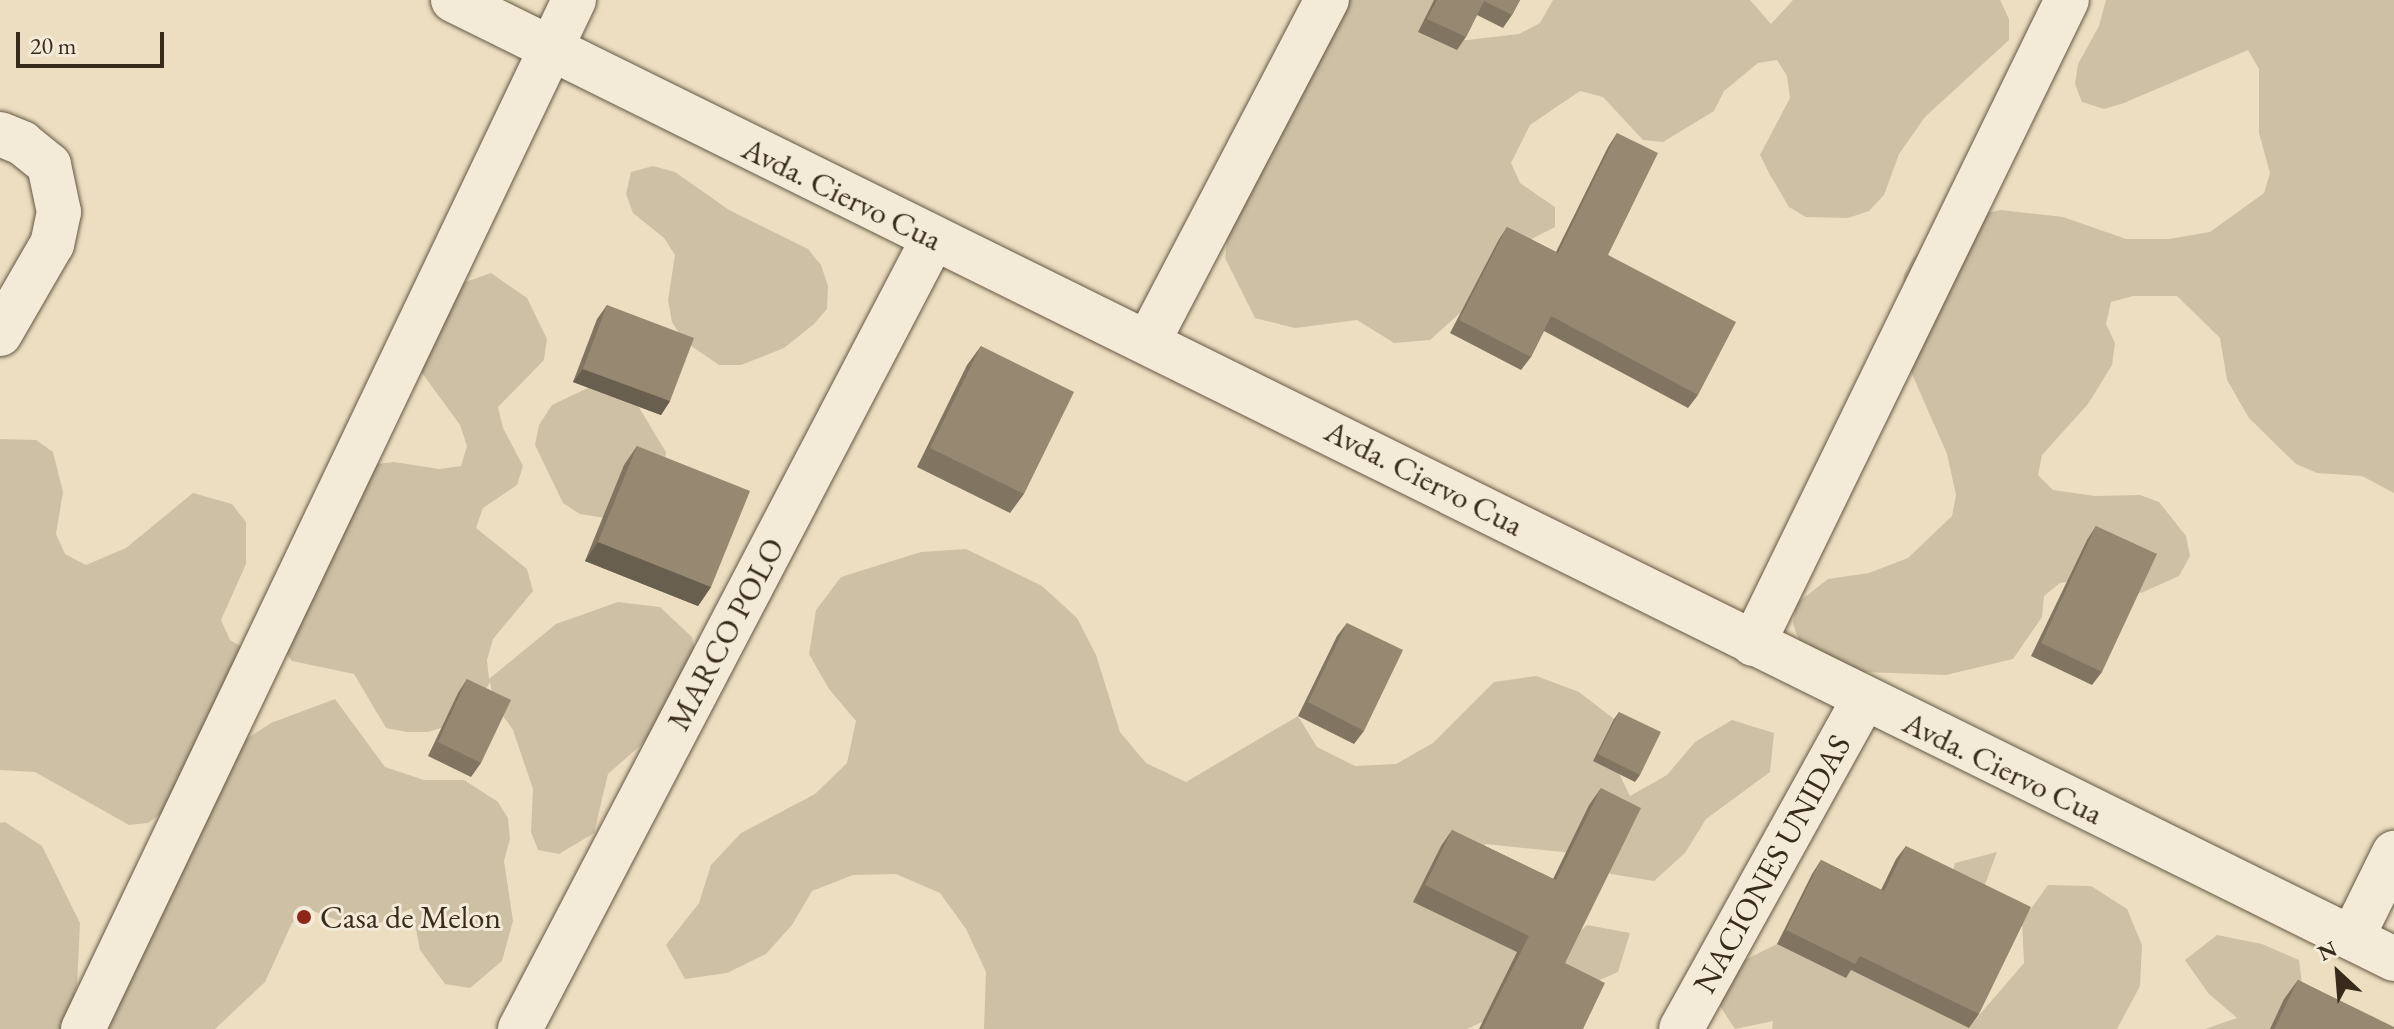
<!DOCTYPE html>
<style>
body{margin:0}
#map{position:relative;width:2394px;height:1029px;overflow:hidden;background:#eddec1;font-family:"EB Garamond",serif}
div>[style]{position:absolute}
.green>*{inset:0;background:#cec0a5}
.roads{filter:drop-shadow(0 0 2px #655844) drop-shadow(0 0 2px #655844)}
.street>*{height:44px;margin:-22px;padding:0 22px;transform-origin:22px;border-radius:22px;background:#f3ead7}
.wall>*{inset:0;background:#817561}
.shaded-wall>*{inset:0;background:#695f4f}
.building>*{inset:0;background:#968871}
.dots>*{width:22px;height:22px;translate:-50% -50%;box-sizing:border-box;border:4px solid #f3ead7;border-radius:50%}
span{translate:-50% -50%;white-space:nowrap;text-align:center;line-height:1.15;-webkit-text-stroke:6px #f3ead7;paint-order:stroke}
.street-label{font-size:32px;color:#382b1b}
.poi-label{font-size:32px;color:#382b1b}
.left{translate:0 -50%;text-align:left}
.north{position:absolute;left:2298px;top:933px;width:80px;height:80px;-webkit-text-stroke:6px #f3ead7;paint-order:stroke;rotate:334deg;font-size:22px;font-weight:700;line-height:32px;text-align:center;color:#382b1b}
.north::after{content:'';display:block;margin:auto;width:28px;height:36px;background:#382b1b;clip-path:polygon(50% 0,100% 100%,50% 72%,0 100%)}
.scale{position:absolute;left:16px;top:32px;width:148px;height:36px;box-sizing:border-box;border:4px solid #382b1b;border-top:0;padding-left:10px;font-size:24px;line-height:28px;white-space:nowrap;color:#382b1b;-webkit-text-stroke:6px #f3ead7;paint-order:stroke}
</style>
<div id="map">
<div class="green">
<div style="clip-path:polygon(1343px 0,1449px 0,1458px 41px,1519px 34px,1540px 23px,1553px 0,1750px 0,1771px 24px,1793px 0,2000px 0,2009px 19px,2009px 40px,1925px 117px,1899px 154px,1884px 195px,1869px 211px,1848px 218px,1806px 217px,1789px 207px,1769px 173px,1760px 155px,1790px 98px,1787px 76px,1777px 60px,1758px 63px,1724px 91px,1714px 111px,1663px 142px,1643px 140px,1603px 97px,1580px 91px,1530px 125px,1511px 163px,1520px 183px,1555px 207px,1555px 227px,1491px 260px,1461px 312px,1430px 340px,1394px 343px,1357px 320px,1295px 328px,1255px 318px,1225px 258px,1236px 170px)"></div>
<div style="clip-path:polygon(2106px 0,2394px 0,2394px 493px,2362px 476px,2317px 473px,2296px 464px,2249px 418px,2227px 380px,2220px 338px,2177px 296px,2133px 296px,2111px 302px,2106px 324px,2115px 343px,2112px 365px,2088px 404px,2042px 455px,2038px 475px,2053px 490px,2095px 496px,2140px 495px,2159px 502px,2186px 536px,2190px 556px,2179px 576px,2141px 593px,2102px 577px,2060px 583px,2044px 596px,2042px 617px,2013px 659px,1946px 675px,1836px 671px,1800px 643px,1793px 624px,1796px 604px,1828px 579px,1869px 573px,1908px 558px,1952px 516px,1956px 495px,1947px 454px,1898px 342px,1904px 275px,1913px 258px,1962px 218px,2001px 210px,2063px 217px,2126px 239px,2169px 239px,2210px 232px,2264px 193px,2270px 173px,2259px 133px,2259px 69px,2248px 50px,2124px 103px,2104px 109px,2082px 102px,2075px 84px,2078px 64px,2099px 26px)"></div>
<div style="clip-path:polygon(653px 166px,675px 172px,729px 210px,808px 249px,821px 265px,828px 286px,827px 309px,814px 324px,784px 348px,741px 365px,719px 365px,684px 341px,672px 322px,668px 300px,675px 255px,664px 238px,633px 213px,626px 194px,631px 172px)"></div>
<div style="clip-path:polygon(491px 273px,527px 298px,547px 339px,544px 360px,498px 407px,503px 428px,523px 466px,517px 485px,483px 508px,476px 528px,527px 569px,533px 591px,493px 639px,487px 660px,489px 679px,556px 624px,618px 602px,660px 607px,692px 637px,696px 657px,659px 729px,608px 774px,594px 833px,559px 854px,538px 850px,531px 832px,533px 789px,513px 730px,494px 703px,490px 682px,469px 719px,428px 732px,407px 732px,386px 728px,354px 674px,292px 661px,279px 644px,294px 533px,332px 476px,350px 467px,394px 462px,439px 469px,461px 466px,467px 446px,460px 425px,422px 373px,406px 331px,429px 295px)"></div>
<div style="clip-path:polygon(592px 386px,632px 396px,666px 452px,660px 493px,632px 522px,580px 514px,563px 503px,535px 445px,539px 425px,552px 405px)"></div>
<div style="clip-path:polygon(0 439px,36px 440px,53px 452px,63px 492px,56px 534px,65px 554px,86px 565px,126px 548px,193px 493px,232px 504px,246px 522px,246px 564px,221px 620px,230px 640px,266px 661px,179px 800px,148px 823px,129px 825px,35px 772px,0 770px)"></div>
<div style="clip-path:polygon(966px 549px,1042px 586px,1077px 618px,1096px 655px,1120px 732px,1146px 763px,1186px 782px,1298px 716px,1317px 747px,1355px 766px,1396px 764px,1433px 743px,1494px 682px,1536px 676px,1579px 692px,1614px 719px,1612px 759px,1630px 796px,1667px 775px,1695px 742px,1732px 720px,1774px 733px,1770px 772px,1706px 819px,1685px 853px,1654px 881px,1611px 874px,1573px 853px,1486px 844px,1458px 873px,1574px 937px,1587px 925px,1630px 933px,1618px 972px,1581px 988px,1542px 994px,1467px 1029px,984px 1029px,986px 972px,966px 929px,940px 893px,896px 874px,853px 875px,812px 891px,792px 925px,766px 954px,727px 973px,685px 979px,666px 945px,699px 903px,711px 865px,741px 833px,815px 794px,847px 763px,856px 721px,829px 689px,809px 654px,816px 610px,841px 577px,921px 552px)"></div>
<div style="clip-path:polygon(335px 699px,385px 767px,424px 780px,464px 780px,498px 802px,508px 818px,510px 839px,504px 861px,513px 921px,502px 961px,470px 988px,445px 984px,420px 950px,412px 908px,375px 925px,352px 926px,311px 910px,292px 923px,265px 982px,215px 1029px,108px 1029px,93px 963px,101px 939px,237px 745px,271px 723px)"></div>
<div style="clip-path:polygon(5px 822px,42px 846px,80px 923px,77px 986px,62px 1029px,0 1029px,0 823px)"></div>
<div style="clip-path:polygon(1997px 852px,1983px 890px,1969px 1027px,2024px 963px,2022px 921px,2048px 885px,2091px 886px,2127px 909px,2142px 945px,2140px 986px,2117px 1029px,1772px 1029px,1773px 1021px,1735px 1029px,1716px 1000px,1739px 963px,1777px 944px,1819px 936px,1949px 885px,1955px 863px)"></div>
<div style="clip-path:polygon(2217px 935px,2262px 944px,2299px 960px,2304px 1000px,2301px 1029px,2205px 1029px,2237px 1018px,2208px 993px,2185px 960px)"></div>
</div>
<div class="roads">
<div class="street">
<div style="left:453px;top:0;width:2165px;rotate:26.29deg"></div>
<div style="left:0;top:134px;width:24px;rotate:22deg"></div>
<div style="left:22px;top:143px;width:35px;rotate:39deg"></div>
<div style="left:49px;top:165px;width:48px;rotate:78deg"></div>
<div style="left:59px;top:212px;width:33px;rotate:102deg"></div>
<div style="left:52px;top:244px;width:104px;rotate:120deg"></div>
<div style="left:1149px;top:340px;width:384px;rotate:-62.4deg"></div>
<div style="left:1753px;top:644px;width:716px;rotate:-64.01deg"></div>
<div style="left:2352px;top:938px;width:95px;rotate:-63.7deg"></div>
<div style="left:83px;top:1029px;width:1140px;rotate:-64.49deg"></div>
<div style="left:520px;top:1029px;width:891px;rotate:-62.4deg"></div>
<div style="left:1681px;top:1029px;width:376px;rotate:-61deg"></div>
</div>
</div>
<div class="wall">
<div style="clip-path:polygon(1434px 0,1520px 0,1512px 15px,1503px 28px,1477px 15px,1466px 37px,1457px 50px,1418px 32px)"></div>
<div style="clip-path:polygon(1617px 133px,1608px 255px,1698px 395px,1688px 408px,1544px 331px,1531px 357px,1521px 370px,1450px 333px,1498px 241px,1507px 227px,1556px 252px,1608px 147px)"></div>
<div style="clip-path:polygon(607px 305px,670px 401px,661px 415px,573px 382px,597px 319px)"></div>
<div style="clip-path:polygon(981px 346px,1024px 494px,1010px 513px,917px 467px,967px 365px)"></div>
<div style="clip-path:polygon(637px 446px,711px 587px,698px 606px,585px 561px,624px 465px)"></div>
<div style="clip-path:polygon(2096px 526px,2102px 672px,2092px 685px,2031px 656px,2087px 540px)"></div>
<div style="clip-path:polygon(1347px 623px,1364px 731px,1354px 744px,1298px 716px,1337px 636px)"></div>
<div style="clip-path:polygon(467px 679px,481px 763px,471px 777px,428px 756px,458px 693px)"></div>
<div style="clip-path:polygon(1619px 712px,1640px 775px,1635px 782px,1593px 761px,1614px 719px)"></div>
<div style="clip-path:polygon(1601px 788px,1565px 963px,1583px 1029px,1479px 1029px,1517px 952px,1413px 902px,1441px 846px,1452px 830px,1553px 879px,1589px 805px)"></div>
<div style="clip-path:polygon(1906px 846px,1979px 1014px,1969px 1028px,1851px 970px,1846px 978px,1777px 944px,1812px 874px,1821px 860px,1881px 890px,1896px 859px)"></div>
<div style="clip-path:polygon(2298px 980px,2394px 1029px,2270px 1029px,2284px 999px)"></div>
</div>
<div class="shaded-wall">
<div style="clip-path:polygon(583px 369px,670px 401px,661px 415px,573px 382px)"></div>
<div style="clip-path:polygon(598px 542px,711px 587px,698px 606px,585px 561px)"></div>
</div>
<div class="building">
<div style="clip-path:polygon(1437px 0,1520px 0,1512px 15px,1484px 1px,1466px 37px,1427px 19px)"></div>
<div style="clip-path:polygon(1617px 133px,1658px 153px,1608px 255px,1736px 322px,1698px 395px,1551px 316px,1531px 357px,1459px 320px,1507px 227px,1558px 253px)"></div>
<div style="clip-path:polygon(607px 305px,694px 338px,670px 401px,583px 369px)"></div>
<div style="clip-path:polygon(981px 346px,1074px 392px,1024px 494px,930px 448px)"></div>
<div style="clip-path:polygon(637px 446px,750px 491px,711px 587px,598px 542px)"></div>
<div style="clip-path:polygon(2096px 526px,2157px 554px,2102px 672px,2041px 643px)"></div>
<div style="clip-path:polygon(1347px 623px,1403px 650px,1364px 731px,1308px 702px)"></div>
<div style="clip-path:polygon(467px 679px,511px 700px,481px 763px,438px 742px)"></div>
<div style="clip-path:polygon(1619px 712px,1661px 732px,1640px 775px,1598px 754px)"></div>
<div style="clip-path:polygon(1601px 788px,1641px 808px,1565px 963px,1605px 983px,1583px 1029px,1482px 1029px,1529px 936px,1425px 885px,1452px 830px,1556px 880px)"></div>
<div style="clip-path:polygon(1906px 846px,2031px 907px,1979px 1014px,1860px 956px,1855px 964px,1786px 930px,1821px 860px,1884px 891px)"></div>
<div style="clip-path:polygon(2298px 980px,2394px 1027px,2394px 1029px,2274px 1029px)"></div>
</div>
<div class="dots">
<div style="left:304px;top:917px;background:#8f2418"></div>
</div>
<div class="street-label">
<span style="left:842px;top:194px;rotate:26deg">Avda. Ciervo Cua</span>
<span style="left:1424px;top:478px;rotate:27deg">Avda. Ciervo Cua</span>
<span style="left:726px;top:634px;rotate:-62deg">MARCO POLO</span>
<span style="left:2003px;top:768px;rotate:26deg">Avda. Ciervo Cua</span>
<span style="left:1772px;top:864px;rotate:-61deg">NACIONES UNIDAS</span>
</div>
<div class="poi-label">
<span class="left" style="left:320px;top:917px">Casa de Melon</span>
</div>
<div class="north">N</div>
<div class="scale">20 m</div>
</div>
